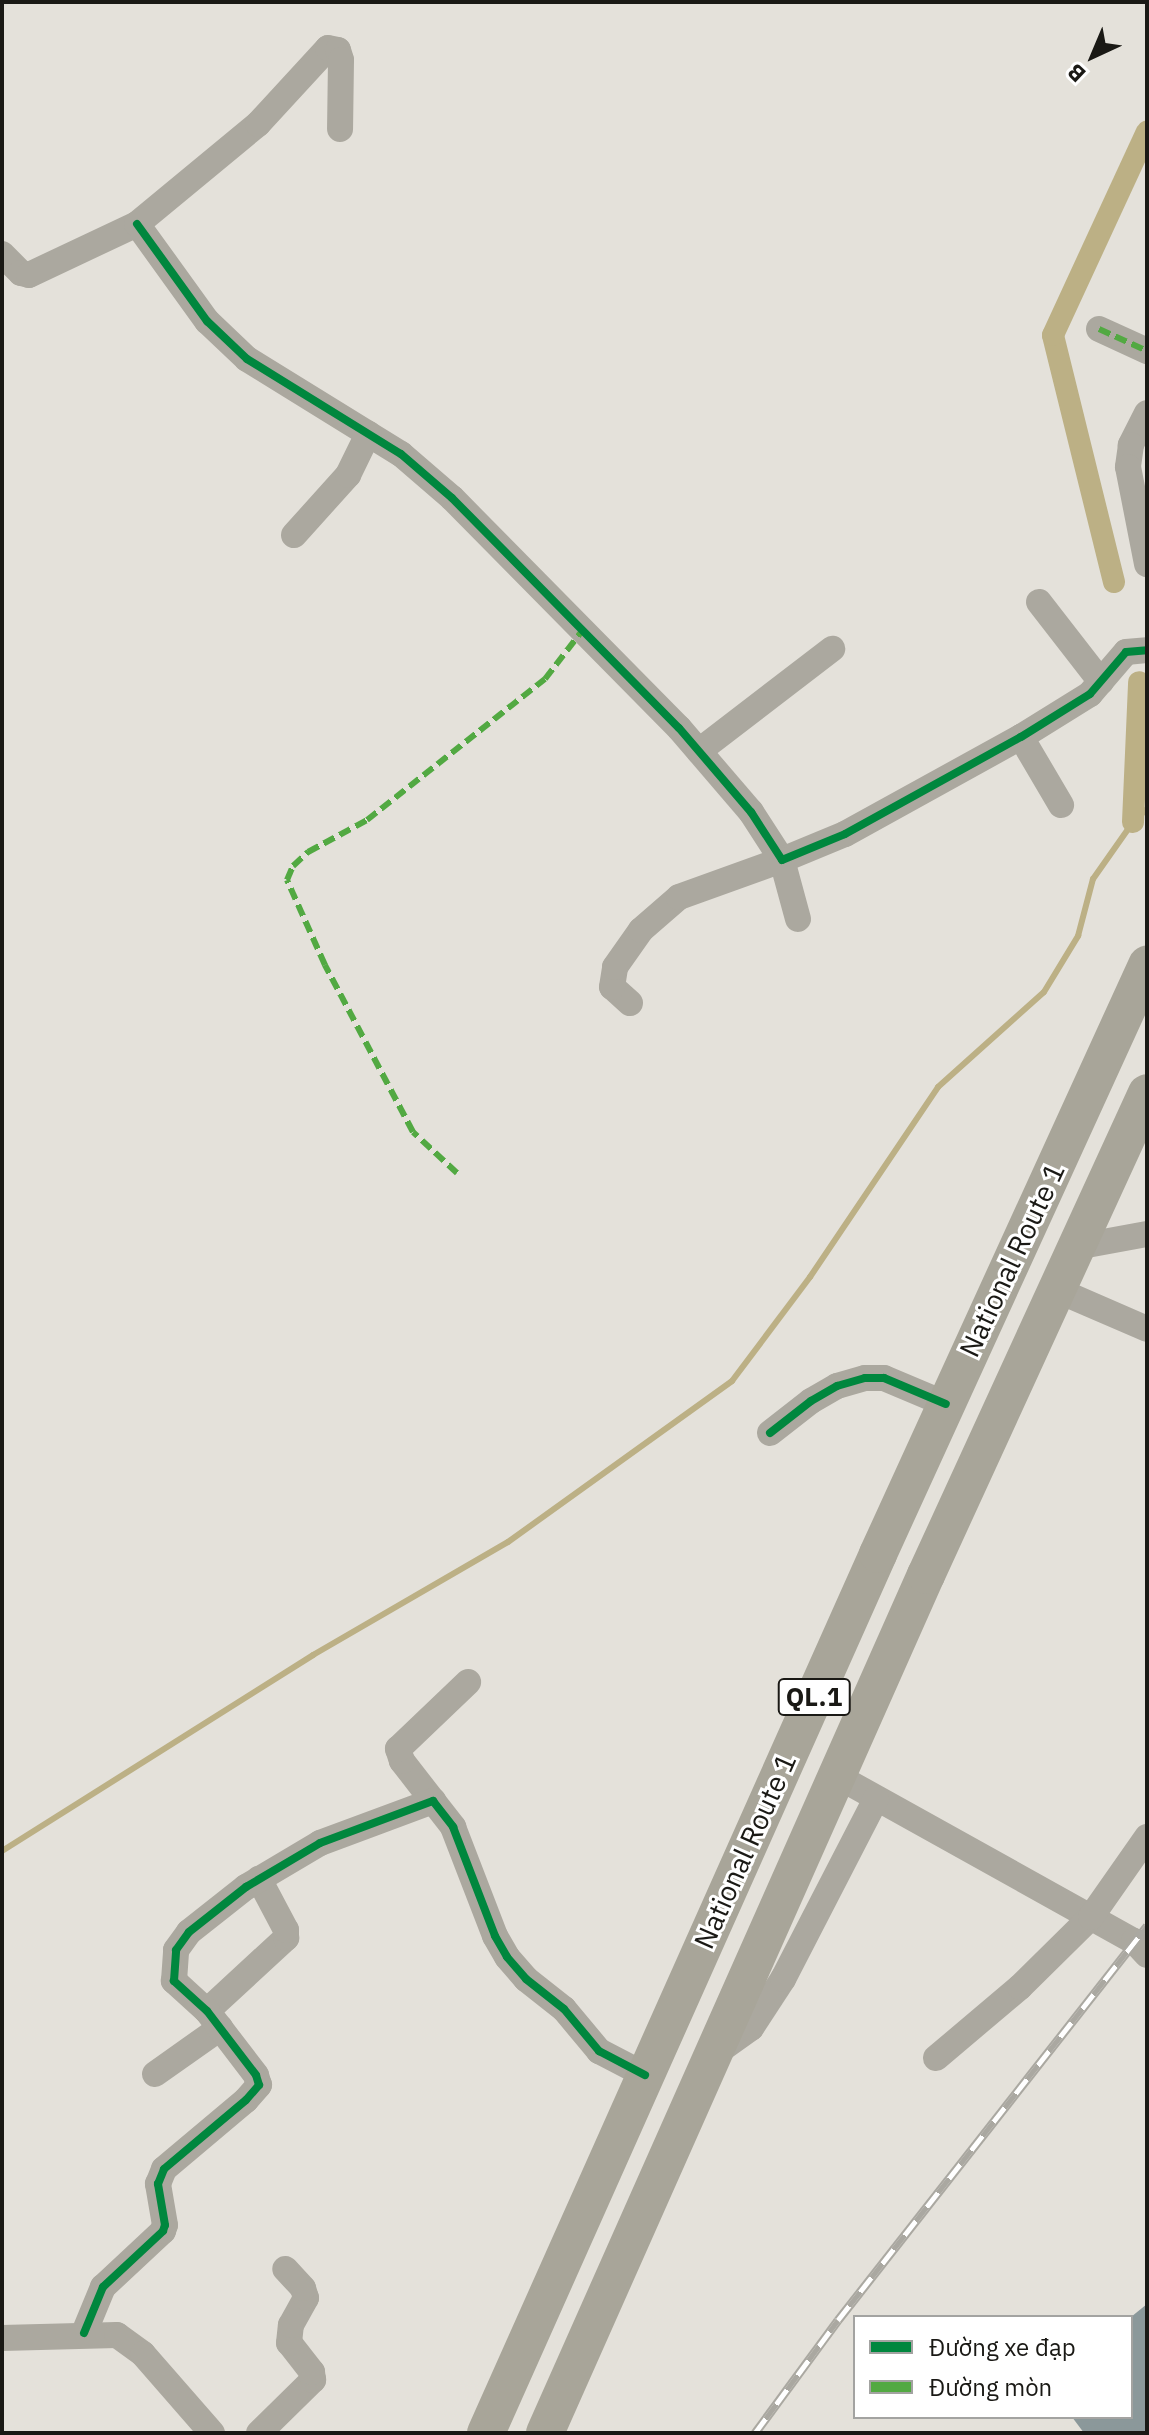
<!DOCTYPE html>
<meta charset="utf-8">
<style>
body{margin:0}
#map{position:relative;width:1149px;height:2435px;overflow:hidden;background:#e4e1da;font-family:"IBM Plex Sans",sans-serif}
div>[style]{position:absolute}
.stream>*{height:6px;margin:-3px;padding:0 3px;transform-origin:3px;border-radius:3px;background:#bcb085}
.canal>*{height:22px;margin:-11px;padding:0 11px;transform-origin:11px;border-radius:11px;background:#bcb085}
.building>*{inset:0;background:#8b989a}
.minor>*{height:26px;margin:-13px;padding:0 13px;transform-origin:13px;border-radius:13px;background:#aba89f}
.highway>*{height:38px;margin:-19px;padding:0 19px;transform-origin:19px;border-radius:19px;background:#a8a599}
.rail>*{height:9px;margin-top:-4.5px;transform-origin:0;background:repeating-linear-gradient(90deg,#fff 0 18px,#aaa8a1 0 36px);box-sizing:border-box;border-block:2px solid #aaa8a1}
.quiet>*{height:6px;margin-top:-3px;transform-origin:0;background:repeating-linear-gradient(90deg,#52a942 0 12px,transparent 0 18px)}
.cycleway>*{height:8px;margin:-4px;padding:0 4px;transform-origin:4px;border-radius:4px;background:#00873e}
span{translate:-50% -50%;white-space:nowrap;text-align:center;line-height:1.15;-webkit-text-stroke:6px #fff;paint-order:stroke}
.shield-label span{padding:2px 6px;background:#fff;border:2px solid;border-radius:6px;-webkit-text-stroke-width:0}
.shield-label{font-size:26px;color:#1a1915;font-weight:700}
.street-label{font-size:28px;color:#1a1915}
.frame{position:absolute;inset:0;border:4px solid #1a1915;pointer-events:none}
.legend{position:absolute;left:853px;top:2315px;width:280px;height:104px;box-sizing:border-box;background:#fff;border:2px solid #a3a3a1;margin:0;padding:10px 14px;list-style:none;font-size:24px;color:#1a1915}
.legend li{display:flex;align-items:center;gap:16px;height:40px}
.legend b{width:40px;border:2px solid #a3a3a1}
.north{position:absolute;left:1053px;top:16px;width:80px;height:80px;-webkit-text-stroke:6px #fff;paint-order:stroke;rotate:224deg;font-size:22px;font-weight:700;line-height:32px;text-align:center;color:#1a1915}
.north::after{content:'';display:block;margin:auto;width:28px;height:36px;background:#1a1915;clip-path:polygon(50% 0,100% 100%,50% 72%,0 100%)}
</style>
<div id="map">
<div class="stream">
<div style="left:2px;top:1851px;width:368px;rotate:-32.2deg"></div>
<div style="left:313px;top:1655px;width:225px;rotate:-30.1deg"></div>
<div style="left:508px;top:1542px;width:276px;rotate:-35.7deg"></div>
<div style="left:732px;top:1381px;width:130px;rotate:-53.1deg"></div>
<div style="left:810px;top:1277px;width:229px;rotate:-56deg"></div>
<div style="left:938px;top:1087px;width:142px;rotate:-41.9deg"></div>
<div style="left:1044px;top:992px;width:66px;rotate:-58.7deg"></div>
<div style="left:1078px;top:936px;width:59px;rotate:-75.3deg"></div>
<div style="left:1093px;top:879px;width:70px;rotate:-54.9deg"></div>
<div style="left:1133px;top:822px;width:19px;rotate:-43deg"></div>
</div>
<div class="canal">
<div style="left:1114px;top:582px;width:254px;rotate:-103.9deg"></div>
<div style="left:1053px;top:335px;width:224px;rotate:-65.2deg"></div>
<div style="left:1133px;top:822px;width:140px;rotate:-87.5deg"></div>
</div>
<div class="building">
<div style="clip-path:polygon(1147px 2304px,1147px 2429px,1142px 2433px,1084px 2433px,1072px 2417px,1131px 2417px,1131px 2317px)"></div>
</div>
<div class="minor">
<div style="left:137px;top:224px;width:120px;rotate:54.2deg"></div>
<div style="left:207px;top:321px;width:55px;rotate:43.5deg"></div>
<div style="left:247px;top:359px;width:181px;rotate:31.7deg"></div>
<div style="left:401px;top:454px;width:67px;rotate:40.8deg"></div>
<div style="left:452px;top:498px;width:323px;rotate:45.4deg"></div>
<div style="left:679px;top:728px;width:111px;rotate:49.4deg"></div>
<div style="left:751px;top:812px;width:57px;rotate:57.1deg"></div>
<div style="left:782px;top:860px;width:68px;rotate:-22.4deg"></div>
<div style="left:845px;top:834px;width:201px;rotate:-28.9deg"></div>
<div style="left:1021px;top:737px;width:81px;rotate:-31.9deg"></div>
<div style="left:1090px;top:694px;width:55px;rotate:-49.4deg"></div>
<div style="left:1126px;top:652px;width:21px;rotate:-5deg"></div>
<div style="left:2px;top:254px;width:27px;rotate:45deg"></div>
<div style="left:21px;top:273px;width:8px;rotate:14deg"></div>
<div style="left:29px;top:275px;width:119px;rotate:-25.3deg"></div>
<div style="left:137px;top:224px;width:157px;rotate:-39.6deg"></div>
<div style="left:258px;top:124px;width:103px;rotate:-47.4deg"></div>
<div style="left:328px;top:48px;width:10px;rotate:11deg"></div>
<div style="left:338px;top:50px;width:10px;rotate:73deg"></div>
<div style="left:341px;top:60px;width:69px;rotate:90.8deg"></div>
<div style="left:1099px;top:329px;width:53px;rotate:24.6deg"></div>
<div style="left:1147px;top:413px;width:36px;rotate:117deg"></div>
<div style="left:1131px;top:445px;width:22px;rotate:98deg"></div>
<div style="left:1128px;top:467px;width:99px;rotate:78.9deg"></div>
<div style="left:294px;top:535px;width:81px;rotate:-48deg"></div>
<div style="left:348px;top:475px;width:46px;rotate:-64deg"></div>
<div style="left:1039px;top:602px;width:101px;rotate:52.2deg"></div>
<div style="left:1021px;top:737px;width:79px;rotate:59.5deg"></div>
<div style="left:699px;top:751px;width:168px;rotate:-37.5deg"></div>
<div style="left:630px;top:1003px;width:24px;rotate:-138deg"></div>
<div style="left:612px;top:987px;width:20px;rotate:-81deg"></div>
<div style="left:615px;top:967px;width:45px;rotate:-54.9deg"></div>
<div style="left:641px;top:930px;width:50px;rotate:-41deg"></div>
<div style="left:679px;top:897px;width:109px;rotate:-19.8deg"></div>
<div style="left:782px;top:860px;width:61px;rotate:74.8deg"></div>
<div style="left:1076px;top:1247px;width:72px;rotate:-10.4deg"></div>
<div style="left:1057px;top:1290px;width:98px;rotate:23.4deg"></div>
<div style="left:770px;top:1433px;width:52px;rotate:-38deg"></div>
<div style="left:811px;top:1401px;width:30px;rotate:-30deg"></div>
<div style="left:837px;top:1386px;width:29px;rotate:-16deg"></div>
<div style="left:865px;top:1378px;width:19px"></div>
<div style="left:884px;top:1378px;width:67px;rotate:22.8deg"></div>
<div style="left:837px;top:1776px;width:340px;rotate:29.1deg"></div>
<div style="left:1134px;top:1941px;width:19px;rotate:47deg"></div>
<div style="left:433px;top:1801px;width:51px;rotate:-127.8deg"></div>
<div style="left:402px;top:1761px;width:13px;rotate:-108deg"></div>
<div style="left:398px;top:1749px;width:97px;rotate:-43.7deg"></div>
<div style="left:207px;top:2011px;width:108px;rotate:-42.7deg"></div>
<div style="left:286px;top:1938px;width:8px;rotate:-90deg"></div>
<div style="left:286px;top:1930px;width:58px;rotate:-117.9deg"></div>
<div style="left:716px;top:2053px;width:43px;rotate:-35.5deg"></div>
<div style="left:751px;top:2028px;width:59px;rotate:-56.9deg"></div>
<div style="left:783px;top:1979px;width:203px;rotate:-62.7deg"></div>
<div style="left:936px;top:2058px;width:110px;rotate:-40.2deg"></div>
<div style="left:1020px;top:1987px;width:100px;rotate:-44.6deg"></div>
<div style="left:1091px;top:1917px;width:98px;rotate:-55deg"></div>
<div style="left:155px;top:2074px;width:80px;rotate:-35.3deg"></div>
<div style="left:84px;top:2333px;width:50px;rotate:-67.6deg"></div>
<div style="left:103px;top:2287px;width:82px;rotate:-43deg"></div>
<div style="left:163px;top:2231px;width:6px;rotate:-72deg"></div>
<div style="left:165px;top:2225px;width:42px;rotate:-99.7deg"></div>
<div style="left:158px;top:2184px;width:16px;rotate:-68deg"></div>
<div style="left:164px;top:2169px;width:107px;rotate:-40.1deg"></div>
<div style="left:246px;top:2100px;width:20px;rotate:-49deg"></div>
<div style="left:259px;top:2085px;width:10px;rotate:-107deg"></div>
<div style="left:256px;top:2075px;width:81px;rotate:-127.4deg"></div>
<div style="left:207px;top:2011px;width:45px;rotate:-137.7deg"></div>
<div style="left:174px;top:1981px;width:31px;rotate:-86deg"></div>
<div style="left:176px;top:1950px;width:22px;rotate:-54deg"></div>
<div style="left:189px;top:1932px;width:73px;rotate:-38.3deg"></div>
<div style="left:246px;top:1887px;width:86px;rotate:-30.7deg"></div>
<div style="left:320px;top:1843px;width:121px;rotate:-20.4deg"></div>
<div style="left:433px;top:1801px;width:33px;rotate:52deg"></div>
<div style="left:453px;top:1827px;width:117px;rotate:68.9deg"></div>
<div style="left:495px;top:1936px;width:24px;rotate:60deg"></div>
<div style="left:507px;top:1957px;width:29px;rotate:49deg"></div>
<div style="left:526px;top:1979px;width:48px;rotate:38.3deg"></div>
<div style="left:564px;top:2009px;width:55px;rotate:50.2deg"></div>
<div style="left:599px;top:2051px;width:52px;rotate:27.6deg"></div>
<div style="left:2px;top:2338px;width:115px;rotate:-1.5deg"></div>
<div style="left:117px;top:2335px;width:32px;rotate:36deg"></div>
<div style="left:143px;top:2354px;width:105px;rotate:48.9deg"></div>
<div style="left:259px;top:2433px;width:76px;rotate:-44.5deg"></div>
<div style="left:313px;top:2380px;width:8px;rotate:-97deg"></div>
<div style="left:312px;top:2372px;width:37px;rotate:-128deg"></div>
<div style="left:289px;top:2343px;width:18px;rotate:-84deg"></div>
<div style="left:291px;top:2325px;width:31px;rotate:-61deg"></div>
<div style="left:306px;top:2298px;width:10px;rotate:-107deg"></div>
<div style="left:303px;top:2288px;width:26px;rotate:-133deg"></div>
</div>
<div class="highway">
<div style="left:486px;top:2433px;width:962px;rotate:-65.96deg"></div>
<div style="left:878px;top:1554px;width:648px;rotate:-65.45deg"></div>
<div style="left:545px;top:2433px;width:939px;rotate:-66.06deg"></div>
<div style="left:926px;top:1575px;width:530px;rotate:-65.37deg"></div>
</div>
<div class="rail">
<div style="left:755px;top:2433px;width:140px;rotate:-53.7deg"></div>
<div style="left:838px;top:2320px;width:501px;rotate:-51.89deg"></div>
</div>
<div class="quiet">
<div style="left:1099px;top:329px;width:53px;rotate:24.6deg"></div>
<div style="left:457px;top:1173px;width:60px;rotate:-137deg"></div>
<div style="left:413px;top:1132px;width:189px;rotate:-117.8deg"></div>
<div style="left:325px;top:965px;width:93px;rotate:-114.1deg"></div>
<div style="left:287px;top:880px;width:15px;rotate:-67deg"></div>
<div style="left:293px;top:866px;width:21px;rotate:-43deg"></div>
<div style="left:308px;top:852px;width:67px;rotate:-28.5deg"></div>
<div style="left:367px;top:820px;width:227px;rotate:-38.4deg"></div>
<div style="left:545px;top:679px;width:61px;rotate:-52.4deg"></div>
</div>
<div class="cycleway">
<div style="left:137px;top:224px;width:120px;rotate:54.2deg"></div>
<div style="left:207px;top:321px;width:55px;rotate:43.5deg"></div>
<div style="left:247px;top:359px;width:181px;rotate:31.7deg"></div>
<div style="left:401px;top:454px;width:67px;rotate:40.8deg"></div>
<div style="left:452px;top:498px;width:323px;rotate:45.4deg"></div>
<div style="left:679px;top:728px;width:111px;rotate:49.4deg"></div>
<div style="left:751px;top:812px;width:57px;rotate:57.1deg"></div>
<div style="left:782px;top:860px;width:68px;rotate:-22.4deg"></div>
<div style="left:845px;top:834px;width:201px;rotate:-28.9deg"></div>
<div style="left:1021px;top:737px;width:81px;rotate:-31.9deg"></div>
<div style="left:1090px;top:694px;width:55px;rotate:-49.4deg"></div>
<div style="left:1126px;top:652px;width:21px;rotate:-5deg"></div>
<div style="left:770px;top:1433px;width:52px;rotate:-38deg"></div>
<div style="left:811px;top:1401px;width:30px;rotate:-30deg"></div>
<div style="left:837px;top:1386px;width:29px;rotate:-16deg"></div>
<div style="left:865px;top:1378px;width:19px"></div>
<div style="left:884px;top:1378px;width:67px;rotate:22.8deg"></div>
<div style="left:84px;top:2333px;width:50px;rotate:-67.6deg"></div>
<div style="left:103px;top:2287px;width:82px;rotate:-43deg"></div>
<div style="left:163px;top:2231px;width:6px;rotate:-72deg"></div>
<div style="left:165px;top:2225px;width:42px;rotate:-99.7deg"></div>
<div style="left:158px;top:2184px;width:16px;rotate:-68deg"></div>
<div style="left:164px;top:2169px;width:107px;rotate:-40.1deg"></div>
<div style="left:246px;top:2100px;width:20px;rotate:-49deg"></div>
<div style="left:259px;top:2085px;width:10px;rotate:-107deg"></div>
<div style="left:256px;top:2075px;width:81px;rotate:-127.4deg"></div>
<div style="left:207px;top:2011px;width:45px;rotate:-137.7deg"></div>
<div style="left:174px;top:1981px;width:31px;rotate:-86deg"></div>
<div style="left:176px;top:1950px;width:22px;rotate:-54deg"></div>
<div style="left:189px;top:1932px;width:73px;rotate:-38.3deg"></div>
<div style="left:246px;top:1887px;width:86px;rotate:-30.7deg"></div>
<div style="left:320px;top:1843px;width:121px;rotate:-20.4deg"></div>
<div style="left:433px;top:1801px;width:33px;rotate:52deg"></div>
<div style="left:453px;top:1827px;width:117px;rotate:68.9deg"></div>
<div style="left:495px;top:1936px;width:24px;rotate:60deg"></div>
<div style="left:507px;top:1957px;width:29px;rotate:49deg"></div>
<div style="left:526px;top:1979px;width:48px;rotate:38.3deg"></div>
<div style="left:564px;top:2009px;width:55px;rotate:50.2deg"></div>
<div style="left:599px;top:2051px;width:52px;rotate:27.6deg"></div>
</div>
<div class="shield-label">
<span style="left:814px;top:1697px">QL.1</span>
</div>
<div class="street-label">
<span style="left:1012px;top:1260px;rotate:-65deg">National Route 1</span>
<span style="left:745px;top:1851px;rotate:-66deg">National Route 1</span>
</div>
<div class="frame"></div>
<ul class="legend">
<li><b style="height:10px;background:#00873e"></b>Đường xe đạp</li>
<li><b style="height:10px;background:#52a942"></b>Đường mòn</li>
</ul>
<div class="north">B</div>
</div>
